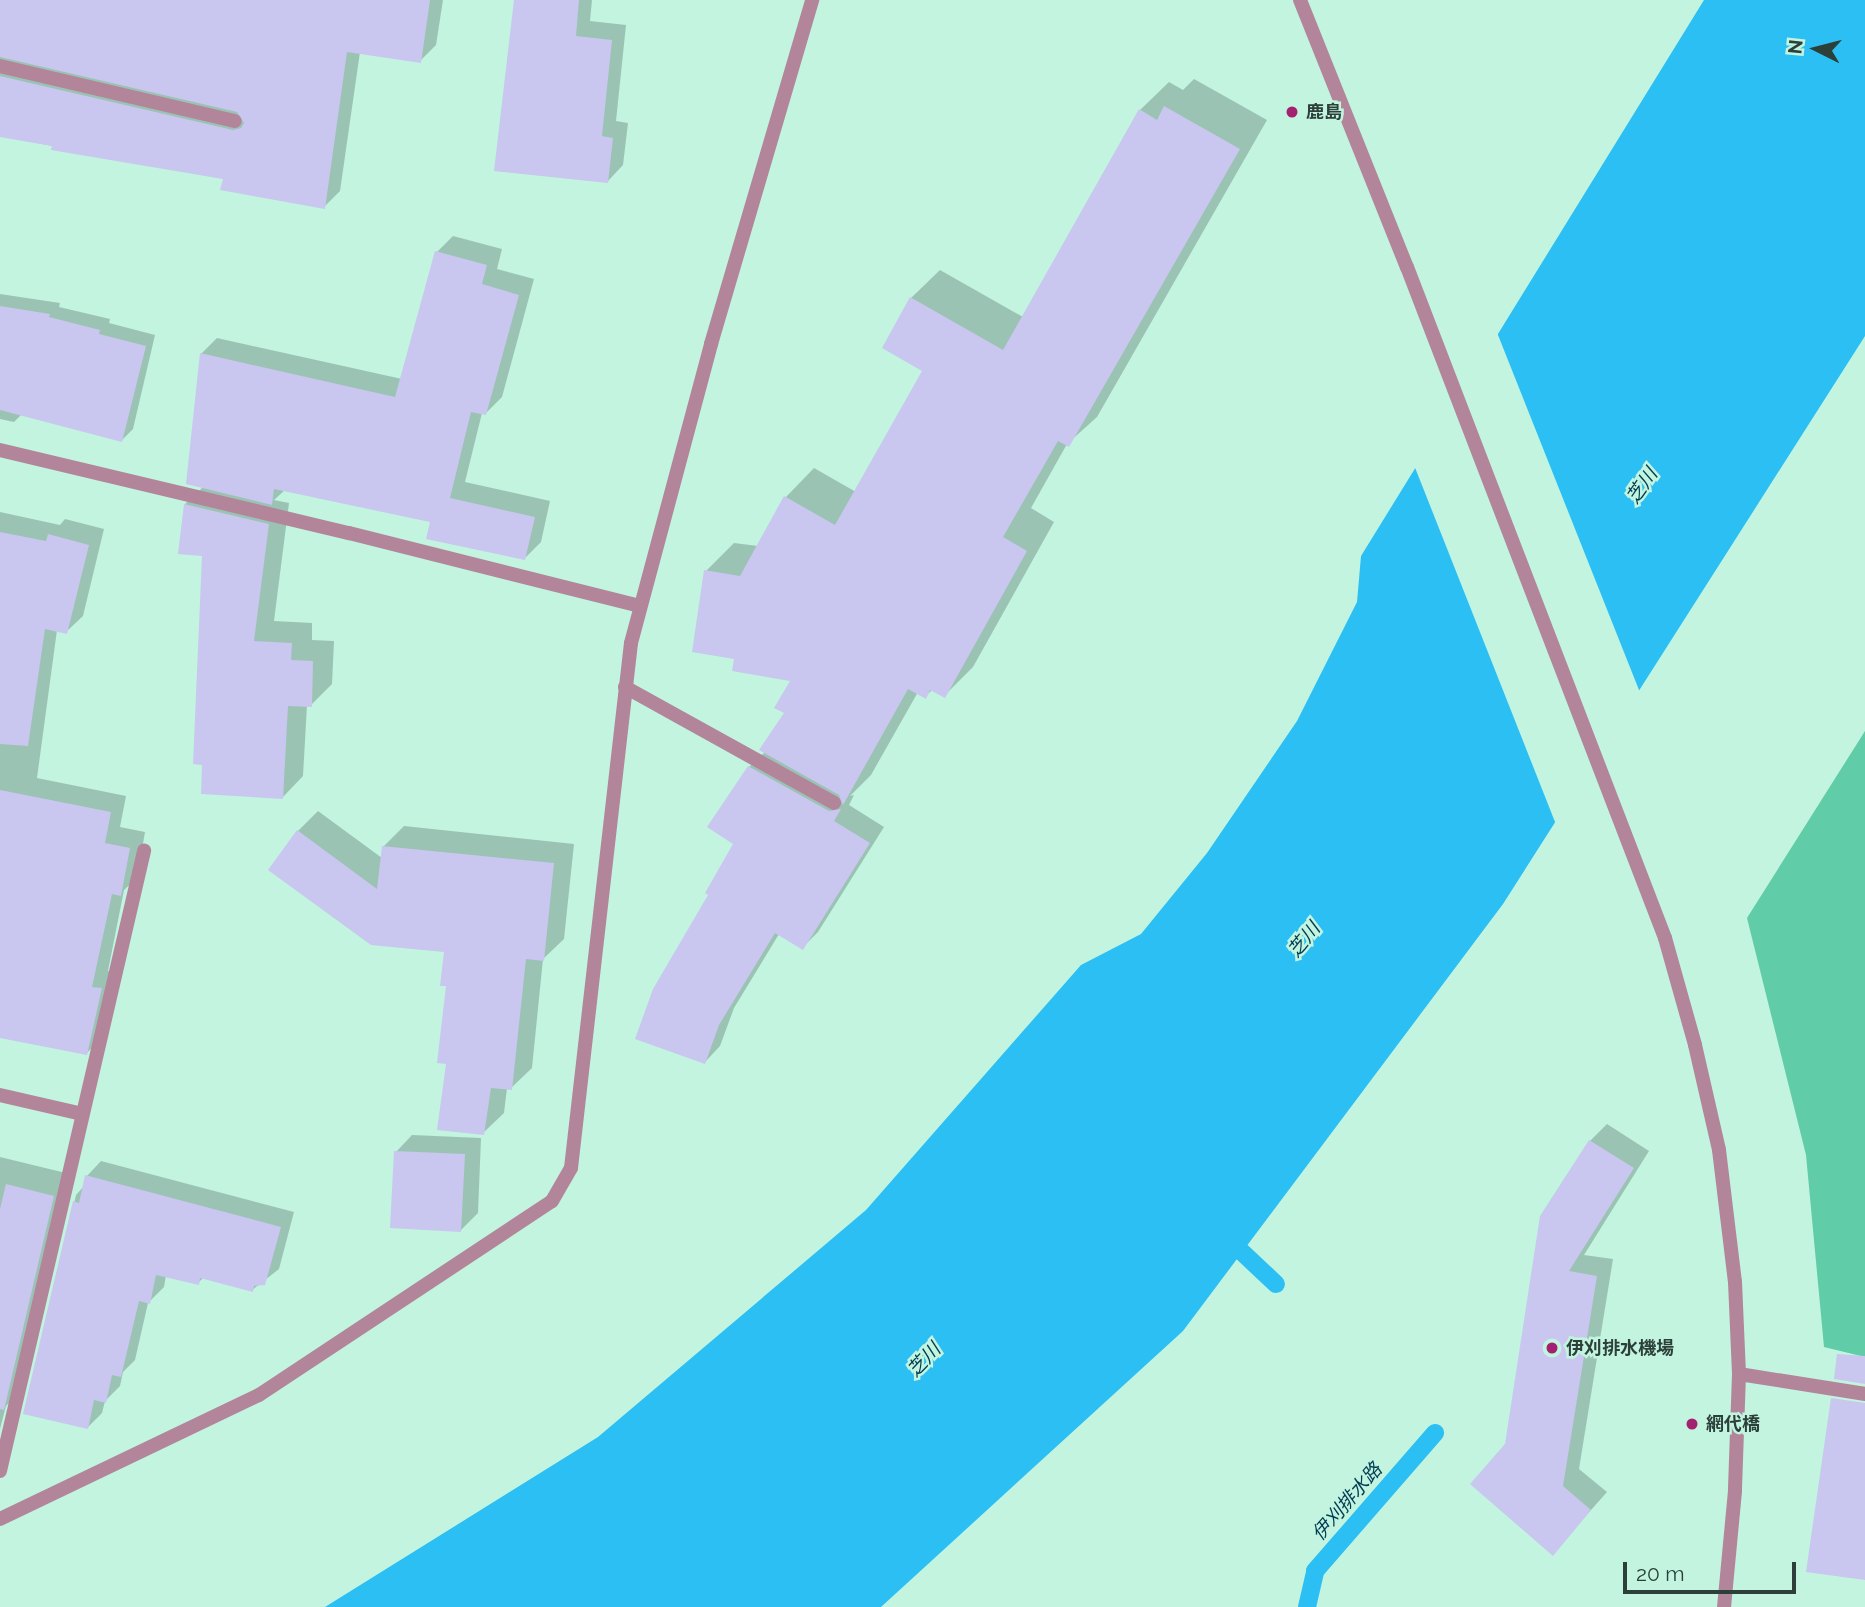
<!DOCTYPE html>
<meta charset="utf-8">
<style>
body{margin:0}
#map{position:relative;width:1865px;height:1607px;overflow:hidden;background:#c2f4e0;font-family:Raleway,"Noto Sans JP",sans-serif}
div>[style]{position:absolute}
.green>*{inset:0;background:#60cca8}
.water>*{inset:0;background:#2cbff4}
.pier>*{inset:0;background:#c2f4e0}
.shadow>*{inset:0;background:#0003}
.stream>*{height:18px;margin:-9px;padding:0 9px;transform-origin:9px;border-radius:9px;background:#2cbff4}
.building>*{inset:0;background:#c9c6ef}
.service>*{height:14px;margin:-7px;padding:0 7px;transform-origin:7px;border-radius:7px;background:#b2859a}
.minor>*{height:14px;margin:-7px;padding:0 7px;transform-origin:7px;border-radius:7px;background:#b2859a}
.tertiary>*{height:14px;margin:-7px;padding:0 7px;transform-origin:7px;border-radius:7px;background:#b2859a}
.dots>*{width:19px;height:19px;translate:-50% -50%;box-sizing:border-box;border:4px solid #c2f4e0;border-radius:50%}
span{translate:-50% -50%;white-space:nowrap;text-align:center;line-height:1.15;-webkit-text-stroke:5px #c2f4e0;paint-order:stroke}
.poi-label{font-size:18px;color:#2c4039;font-weight:700}
.left{translate:0 -50%;text-align:left}
.water-label{font-size:19px;color:#003c52;font-style:italic}
.north{position:absolute;left:1781px;top:14px;width:70px;height:70px;-webkit-text-stroke:5px #c2f4e0;paint-order:stroke;rotate:276deg;font-size:19px;font-weight:700;line-height:28px;text-align:center;color:#2c4039}
.north::after{content:'';display:block;margin:auto;width:24px;height:32px;background:#2c4039;clip-path:polygon(50% 0,100% 100%,50% 72%,0 100%)}
.scale{position:absolute;left:1623px;top:1562px;width:173px;height:32px;box-sizing:border-box;border:4px solid #2c4039;border-top:0;padding-left:9px;font-size:21px;line-height:24px;white-space:nowrap;color:#2c4039;-webkit-text-stroke:5px #c2f4e0;paint-order:stroke}
</style>
<div id="map">
<div class="green">
<div style="clip-path:polygon(1865px 731px,1865px 1357px,1824px 1347px,1806px 1155px,1747px 918px)"></div>
</div>
<div class="water">
<div style="clip-path:polygon(1704px 0,1865px 0,1865px 336px,1503px 904px,1183px 1331px,881px 1607px,325px 1607px,598px 1437px,866px 1210px,1081px 965px,1141px 934px,1207px 853px,1297px 721px,1357px 602px,1361px 556px)"></div>
</div>
<div class="pier">
<div style="clip-path:polygon(1496px 330px,1641px 695px,1557px 827px,1414px 465px)"></div>
</div>
<div class="shadow">
<div style="clip-path:polygon(0 0,443px 0,436px 45px,420px 61px,360px 52px,340px 191px,324px 207px,225px 178px,0 136px)"></div>
<div style="clip-path:polygon(515px 0,592px 0,590px 21px,626px 25px,616px 121px,628px 123px,623px 165px,608px 181px)"></div>
<div style="clip-path:polygon(1194px 79px,1267px 120px,1097px 417px,1067px 444px,1031px 508px,1054px 522px,973px 667px,945px 695px,933px 689px,925px 697px,918px 692px,871px 775px,850px 796px,854px 795px,849px 805px,884px 827px,818px 932px,802px 948px,779px 934px,734px 1008px,720px 1046px,705px 1062px,711px 894px,735px 844px,749px 767px,765px 752px,787px 713px,792px 680px,736px 658px,706px 571px,734px 543px,758px 546px,786px 497px,814px 468px,856px 492px,924px 370px,911px 298px,940px 270px,1023px 317px,1140px 110px,1169px 82px,1183px 90px)"></div>
<div style="clip-path:polygon(453px 236px,502px 249px,497px 269px,534px 279px,502px 397px,486px 413px,482px 413px,465px 482px,550px 501px,541px 542px,525px 558px,432px 521px,285px 490px,274px 500px,289px 503px,274px 621px,312px 623px,312px 640px,334px 641px,332px 684px,311px 705px,307px 705px,303px 776px,283px 797px,185px 504px,203px 487px,201px 354px,217px 338px,402px 379px,437px 252px)"></div>
<div style="clip-path:polygon(0 294px,60px 303px,59px 307px,110px 319px,109px 323px,155px 335px,133px 429px,122px 440px,22px 414px,14px 422px,0 419px)"></div>
<div style="clip-path:polygon(0 512px,60px 525px,65px 519px,104px 529px,83px 616px,66px 632px,57px 630px,37px 778px,126px 796px,120px 827px,145px 832px,137px 878px,124px 890px,108px 971px,117px 973px,102px 1037px,86px 1054px,0 1036px)"></div>
<div style="clip-path:polygon(318px 811px,382px 858px,383px 847px,404px 826px,574px 844px,564px 939px,543px 959px,532px 1068px,511px 1088px,507px 1088px,504px 1113px,483px 1133px,448px 1062px,446px 950px,298px 831px)"></div>
<div style="clip-path:polygon(1607px 1124px,1649px 1151px,1584px 1255px,1613px 1259px,1579px 1469px,1607px 1492px,1553px 1553px,1506px 1444px,1590px 1141px)"></div>
<div style="clip-path:polygon(412px 1135px,481px 1138px,478px 1213px,461px 1230px,396px 1152px)"></div>
<div style="clip-path:polygon(0 1157px,70px 1174px,20px 1392px,6px 1406px,0 1429px)"></div>
<div style="clip-path:polygon(101px 1161px,294px 1212px,279px 1269px,252px 1290px,204px 1277px,198px 1283px,166px 1275px,164px 1287px,148px 1303px,135px 1360px,123px 1372px,120px 1386px,105px 1401px,102px 1413px,88px 1427px,25px 1413px,76px 1195px,84px 1186px,87px 1176px)"></div>
</div>
<div class="stream">
<div style="left:1225px;top:1236px;width:70px;rotate:43.3deg"></div>
<div style="left:1307px;top:1607px;width:37px;rotate:-77deg"></div>
<div style="left:1315px;top:1571px;width:183px;rotate:-49deg"></div>
</div>
<div class="building">
<div style="clip-path:polygon(0 0,430px 0,421px 63px,347px 52px,325px 209px,220px 190px,223px 179px,51px 150px,52px 146px,0 137px,0 76px,233px 130px,241px 128px,244px 123px,237px 112px,0 57px)"></div>
<div style="clip-path:polygon(514px 0,579px 0,576px 36px,612px 40px,602px 136px,613px 138px,608px 183px,494px 171px)"></div>
<div style="clip-path:polygon(1164px 106px,1240px 149px,1069px 447px,1058px 441px,1003px 537px,1027px 551px,945px 698px,930px 690px,926px 699px,908px 689px,843px 805px,839px 795px,759px 750px,784px 713px,774px 708px,790px 681px,732px 671px,734px 659px,692px 652px,704px 570px,740px 576px,784px 496px,835px 525px,922px 371px,882px 348px,910px 297px,1003px 350px,1139px 109px,1157px 120px)"></div>
<div style="clip-path:polygon(435px 251px,487px 265px,482px 284px,519px 295px,486px 415px,471px 412px,450px 498px,535px 517px,525px 560px,426px 539px,430px 522px,274px 489px,272px 505px,186px 484px,200px 353px,395px 397px)"></div>
<div style="clip-path:polygon(0 306px,50px 314px,49px 317px,100px 330px,99px 334px,146px 346px,122px 442px,0 410px)"></div>
<div style="clip-path:polygon(184px 504px,269px 524px,254px 641px,292px 643px,291px 660px,313px 661px,312px 707px,288px 706px,283px 799px,201px 794px,202px 765px,193px 764px,202px 556px,178px 554px)"></div>
<div style="clip-path:polygon(0 532px,46px 541px,48px 534px,89px 545px,67px 634px,45px 629px,28px 746px,0 744px)"></div>
<div style="clip-path:polygon(748px 766px,829px 811px,841px 809px,834px 821px,870px 843px,803px 950px,775px 933px,719px 1025px,705px 1064px,635px 1039px,653px 989px,708px 895px,705px 893px,733px 844px,707px 827px)"></div>
<div style="clip-path:polygon(0 790px,111px 812px,105px 843px,130px 848px,121px 896px,112px 894px,92px 987px,102px 988px,87px 1055px,0 1038px)"></div>
<div style="clip-path:polygon(297px 830px,377px 889px,382px 846px,554px 863px,544px 961px,526px 959px,512px 1090px,491px 1088px,484px 1135px,437px 1130px,446px 1064px,437px 1063px,446px 986px,440px 986px,444px 952px,371px 945px,268px 870px)"></div>
<div style="clip-path:polygon(1589px 1140px,1634px 1168px,1569px 1271px,1597px 1276px,1563px 1486px,1591px 1510px,1553px 1556px,1470px 1484px,1505px 1444px,1540px 1216px)"></div>
<div style="clip-path:polygon(394px 1151px,465px 1154px,461px 1232px,390px 1228px)"></div>
<div style="clip-path:polygon(85px 1175px,281px 1227px,265px 1285px,254px 1286px,253px 1292px,200px 1278px,199px 1285px,156px 1275px,150px 1304px,139px 1301px,121px 1377px,112px 1375px,106px 1403px,94px 1400px,88px 1429px,23px 1414px,73px 1201px,79px 1203px)"></div>
<div style="clip-path:polygon(6px 1184px,54px 1196px,4px 1410px,0 1409px,0 1209px)"></div>
<div style="clip-path:polygon(1837px 1354px,1865px 1356px,1865px 1384px,1834px 1379px)"></div>
<div style="clip-path:polygon(1831px 1398px,1865px 1403px,1865px 1580px,1806px 1572px)"></div>
</div>
<div class="service">
<div style="left:0;top:66px;width:241px;rotate:13.2deg"></div>
<div style="left:349px;top:533px;width:300px;rotate:14.1deg"></div>
<div style="left:625px;top:687px;width:239px;rotate:29deg"></div>
<div style="left:0;top:1471px;width:637px;rotate:-76.92deg"></div>
</div>
<div class="minor">
<div style="left:0;top:450px;width:359px;rotate:13.4deg"></div>
<div style="left:0;top:1095px;width:84px;rotate:13deg"></div>
<div style="left:1739px;top:1374px;width:128px;rotate:9deg"></div>
</div>
<div class="tertiary">
<div style="left:1300px;top:0;width:288px;rotate:68.2deg"></div>
<div style="left:1407px;top:267px;width:719px;rotate:68.97deg"></div>
<div style="left:1665px;top:938px;width:111px;rotate:74.3deg"></div>
<div style="left:1695px;top:1045px;width:108px;rotate:77.1deg"></div>
<div style="left:1719px;top:1150px;width:133px;rotate:83.1deg"></div>
<div style="left:1735px;top:1282px;width:92px;rotate:87.5deg"></div>
<div style="left:1739px;top:1374px;width:117px;rotate:92deg"></div>
<div style="left:1735px;top:1491px;width:117px;rotate:95.4deg"></div>
<div style="left:0;top:1519px;width:287px;rotate:-25.6deg"></div>
<div style="left:259px;top:1395px;width:351px;rotate:-33.5deg"></div>
<div style="left:552px;top:1201px;width:38px;rotate:-60deg"></div>
<div style="left:571px;top:1168px;width:528px;rotate:-83.48deg"></div>
<div style="left:631px;top:643px;width:310px;rotate:-75deg"></div>
<div style="left:711px;top:344px;width:359px;rotate:-73.6deg"></div>
</div>
<div class="dots">
<div style="left:1292px;top:112px;background:#a32170"></div>
<div style="left:1552px;top:1348px;background:#a32170"></div>
<div style="left:1692px;top:1424px;background:#a32170"></div>
</div>
<div class="poi-label">
<span class="left" style="left:1306px;top:112px">鹿島</span>
<span class="left" style="left:1566px;top:1348px">伊刈排水機場</span>
<span class="left" style="left:1706px;top:1424px">網代橋</span>
</div>
<div class="water-label">
<span style="left:1642px;top:486px;rotate:-55deg">芝川</span>
<span style="left:1304px;top:940px;rotate:-51deg">芝川</span>
<span style="left:924px;top:1360px;rotate:-47deg">芝川</span>
<span style="left:1347px;top:1502px;rotate:-49deg">伊刈排水路</span>
</div>
<div class="north">N</div>
<div class="scale">20 m</div>
</div>
